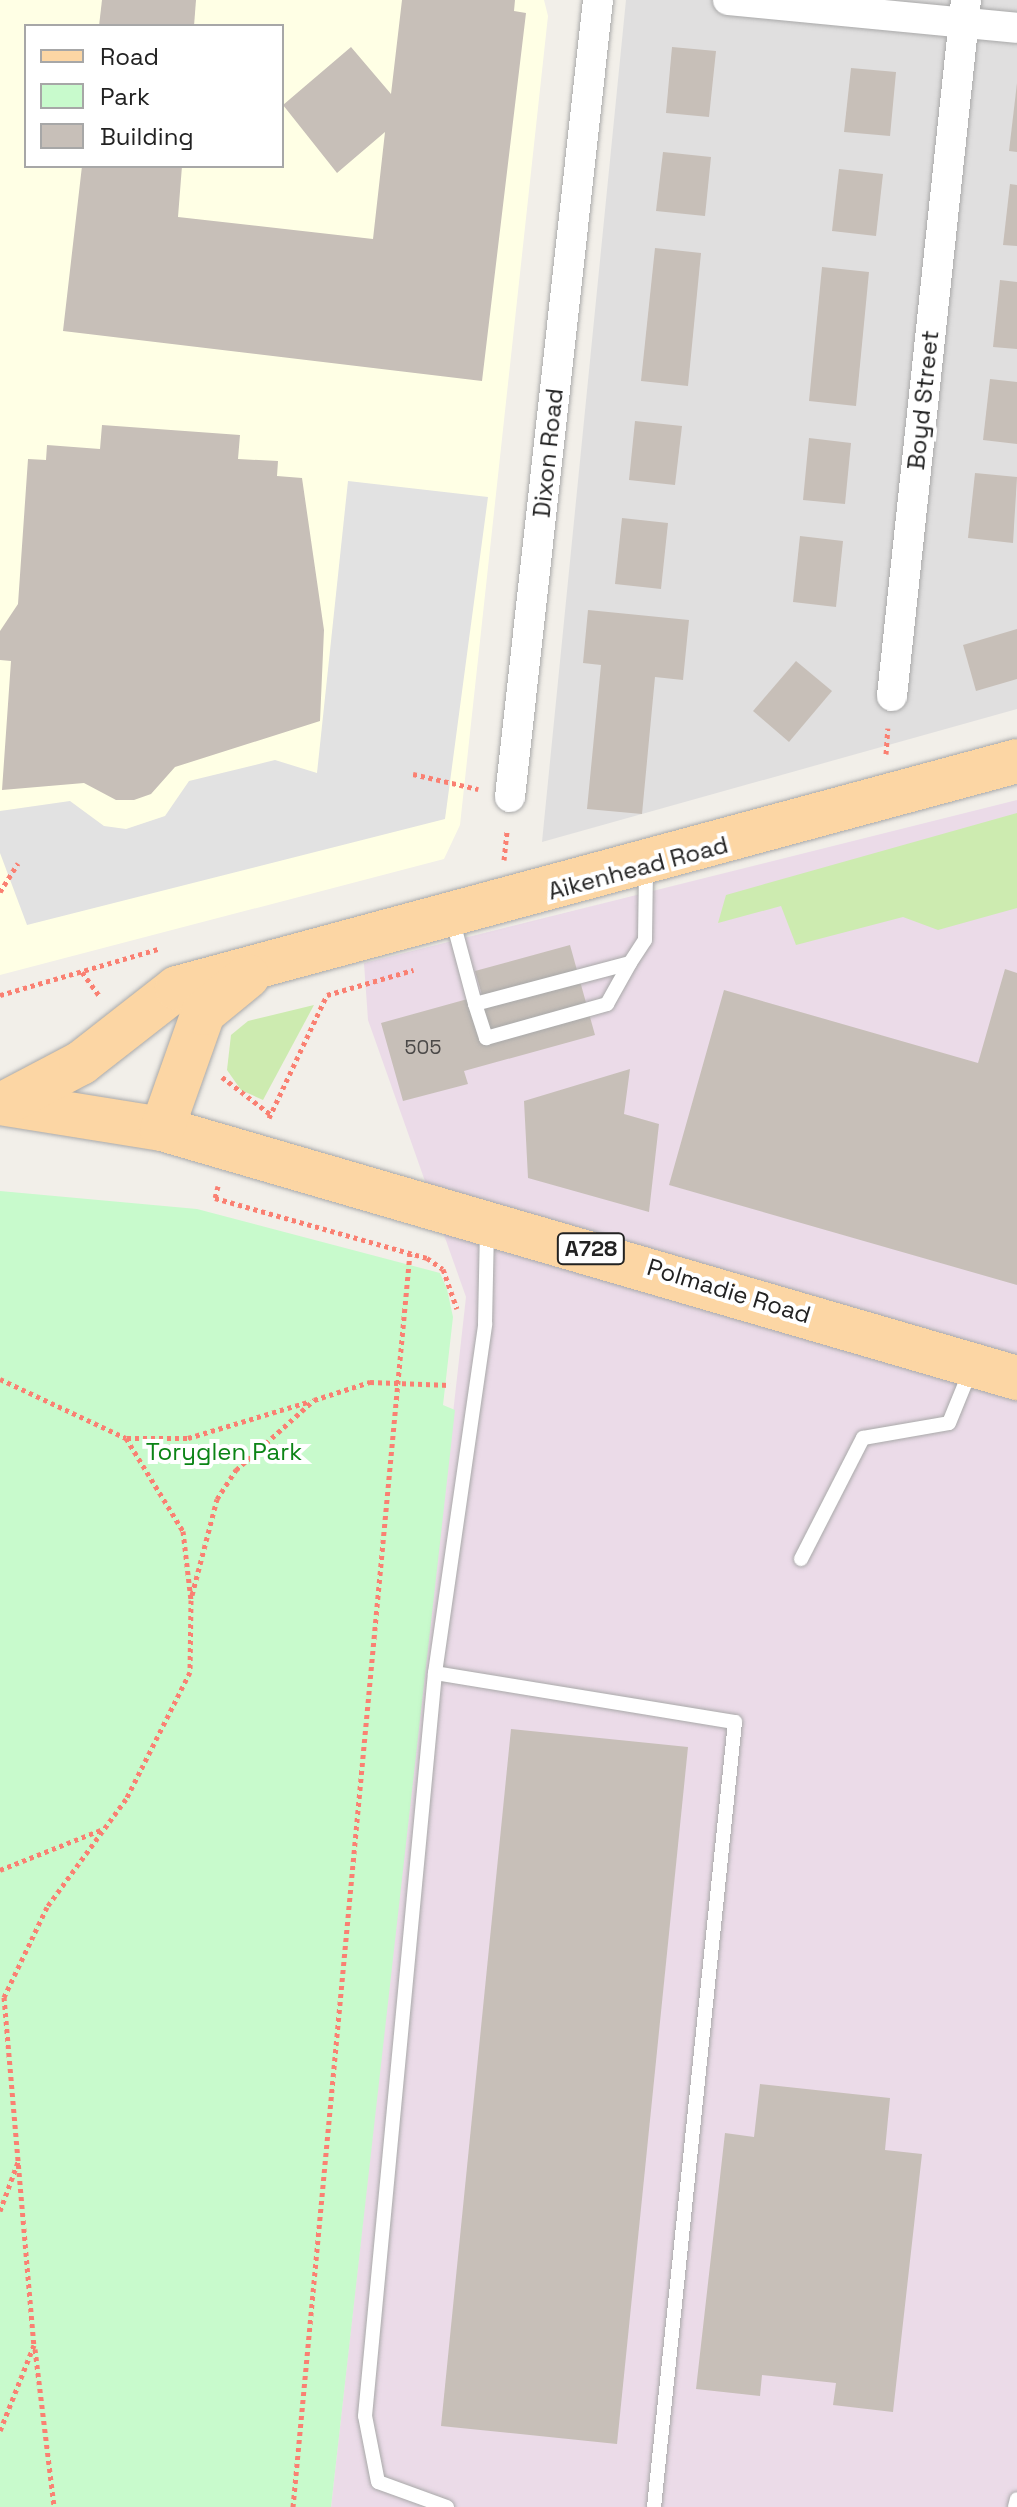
<!DOCTYPE html>
<style>
body{margin:0}
#map{position:relative;width:1017px;height:2507px;overflow:hidden;background:#f2efe9;font-family:"Space Grotesk",sans-serif}
div>[style]{position:absolute}
.residential>*{inset:0;background:#e0dfdf}
.industrial>*{inset:0;background:#ebdbe8}
.education>*{inset:0;background:#ffffe5}
.grass>*{inset:0;background:#cdebb0}
.park>*{inset:0;background:#c8facc}
.parking>*{inset:0;background:#e2e2e2}
.building>*{inset:0;background:#c7bfb8}
.path>*{height:5px;margin-top:-2.5px;transform-origin:0;background:repeating-linear-gradient(90deg,#fa8072 0 4px,transparent 0 8px)}
.roads{filter:drop-shadow(0 0 2px #a9a9a9) drop-shadow(0 0 2px #a9a9a9)}
.lane>*{height:14px;margin:-7px;padding:0 7px;transform-origin:7px;border-radius:7px;background:#fff}
.street>*{height:30px;margin:-15px;padding:0 15px;transform-origin:15px;border-radius:15px;background:#fff}
.primary>*{height:44px;margin:-22px;padding:0 22px;transform-origin:22px;border-radius:22px;background:#fcd6a4}
span{translate:-50% -50%;white-space:nowrap;text-align:center;line-height:1.15;-webkit-text-stroke:8px #fff;paint-order:stroke}
.number-label{font-size:20px;color:#4b4948}
.number-label span{-webkit-text-stroke-width:0}
.shield-label span{padding:2px 6px;background:#fff;border:2px solid;border-radius:6px;-webkit-text-stroke-width:0}
.shield-label{font-size:22px;color:#222;font-weight:700}
.street-label{font-size:24px;color:#222}
.park-label{font-size:24px;color:#0c8416}
.legend{position:absolute;left:24px;top:24px;width:260px;height:144px;box-sizing:border-box;background:#fff;border:2px solid #a7a7a7;margin:0;padding:10px 14px;list-style:none;font-size:24px;color:#222}
.legend li{display:flex;align-items:center;gap:16px;height:40px}
.legend b{width:40px;border:2px solid #a7a7a7}
</style>
<div id="map">
<div class="residential">
<div style="clip-path:polygon(626px 0,1017px 0,1017px 709px,542px 842px)"></div>
</div>
<div class="industrial">
<div style="clip-path:polygon(1017px 800px,1017px 2507px,331px 2507px,466px 1297px,368px 1020px,364px 963px)"></div>
</div>
<div class="education">
<div style="clip-path:polygon(evenodd,0 0,544px 0,548px 16px,460px 825px,444px 859px,0 975px,0 0,26px 26px,282px 26px,282px 166px,26px 166px,26px 26px)"></div>
</div>
<div class="grass">
<div style="clip-path:polygon(1017px 813px,1017px 908px,938px 930px,903px 917px,796px 945px,781px 906px,718px 923px,726px 895px)"></div>
<div style="clip-path:polygon(314px 1005px,263px 1100px,241px 1090px,227px 1070px,231px 1035px,248px 1021px)"></div>
</div>
<div class="park">
<div style="clip-path:polygon(0 1191px,197px 1209px,440px 1273px,447px 1289px,453px 1317px,443px 1405px,455px 1410px,331px 2507px,0 2507px)"></div>
</div>
<div class="parking">
<div style="clip-path:polygon(348px 481px,488px 497px,445px 819px,27px 925px,0 853px,0 811px,70px 801px,104px 826px,126px 829px,165px 816px,189px 781px,275px 760px,317px 773px)"></div>
</div>
<div class="building">
<div style="clip-path:polygon(102px 0,196px 0,194px 26px,99px 26px)"></div>
<div style="clip-path:polygon(402px 0,515px 0,514px 11px,526px 13px,482px 381px,63px 331px,82px 166px,182px 166px,178px 217px,373px 239px,385px 132px,337px 173px,283px 105px,351px 47px,391px 94px)"></div>
<div style="clip-path:polygon(672px 47px,716px 51px,709px 117px,666px 113px)"></div>
<div style="clip-path:polygon(851px 68px,896px 72px,890px 136px,844px 132px)"></div>
<div style="clip-path:polygon(1017px 83px,1017px 152px,1009px 151px)"></div>
<div style="clip-path:polygon(663px 152px,711px 157px,705px 216px,656px 211px)"></div>
<div style="clip-path:polygon(839px 169px,883px 174px,876px 236px,832px 231px)"></div>
<div style="clip-path:polygon(1010px 184px,1017px 185px,1017px 246px,1003px 245px)"></div>
<div style="clip-path:polygon(655px 248px,701px 253px,688px 386px,641px 381px)"></div>
<div style="clip-path:polygon(822px 267px,869px 272px,856px 406px,809px 401px)"></div>
<div style="clip-path:polygon(1000px 280px,1017px 282px,1017px 349px,993px 347px)"></div>
<div style="clip-path:polygon(990px 379px,1017px 382px,1017px 444px,983px 440px)"></div>
<div style="clip-path:polygon(635px 421px,682px 426px,675px 485px,629px 480px)"></div>
<div style="clip-path:polygon(102px 425px,240px 435px,238px 459px,278px 461px,277px 476px,302px 478px,324px 630px,320px 721px,175px 767px,151px 794px,134px 800px,116px 800px,84px 783px,2px 790px,11px 661px,0 660px,0 631px,18px 604px,28px 459px,46px 460px,47px 445px,100px 449px)"></div>
<div style="clip-path:polygon(809px 438px,851px 443px,845px 504px,803px 500px)"></div>
<div style="clip-path:polygon(975px 473px,1017px 477px,1013px 543px,968px 538px)"></div>
<div style="clip-path:polygon(622px 518px,668px 523px,661px 589px,615px 584px)"></div>
<div style="clip-path:polygon(800px 536px,843px 541px,836px 607px,793px 602px)"></div>
<div style="clip-path:polygon(588px 610px,689px 620px,683px 680px,655px 677px,642px 814px,587px 809px,601px 665px,583px 663px)"></div>
<div style="clip-path:polygon(1017px 629px,1017px 679px,976px 691px,963px 645px)"></div>
<div style="clip-path:polygon(796px 661px,832px 691px,789px 742px,753px 711px)"></div>
<div style="clip-path:polygon(570px 945px,595px 1035px,464px 1071px,468px 1084px,403px 1101px,381px 1023px,482px 995px,475px 971px)"></div>
<div style="clip-path:polygon(1005px 969px,1017px 973px,1017px 1285px,669px 1185px,724px 990px,978px 1063px)"></div>
<div style="clip-path:polygon(630px 1069px,624px 1114px,659px 1124px,649px 1212px,528px 1178px,524px 1101px)"></div>
<div style="clip-path:polygon(511px 1729px,688px 1747px,617px 2444px,441px 2426px)"></div>
<div style="clip-path:polygon(760px 2084px,890px 2098px,885px 2150px,922px 2154px,893px 2412px,833px 2405px,836px 2383px,762px 2375px,760px 2396px,696px 2389px,725px 2133px,754px 2137px)"></div>
</div>
<div class="path">
<div style="left:886px;top:754px;width:26px;rotate:-86deg"></div>
<div style="left:413px;top:774px;width:67px;rotate:13deg"></div>
<div style="left:504px;top:860px;width:30px;rotate:-84deg"></div>
<div style="left:0;top:892px;width:34px;rotate:-58deg"></div>
<div style="left:82px;top:972px;width:31px;rotate:54deg"></div>
<div style="left:0;top:995px;width:165px;rotate:-16.2deg"></div>
<div style="left:222px;top:1077px;width:61px;rotate:37.6deg"></div>
<div style="left:269px;top:1118px;width:136px;rotate:-64.8deg"></div>
<div style="left:327px;top:995px;width:90px;rotate:-16.2deg"></div>
<div style="left:218px;top:1186px;width:12px;rotate:104deg"></div>
<div style="left:215px;top:1198px;width:220px;rotate:15.8deg"></div>
<div style="left:427px;top:1258px;width:19px;rotate:35deg"></div>
<div style="left:443px;top:1269px;width:42px;rotate:70.7deg"></div>
<div style="left:0;top:1379px;width:139px;rotate:25.1deg"></div>
<div style="left:126px;top:1438px;width:109px;rotate:58.5deg"></div>
<div style="left:183px;top:1531px;width:69px;rotate:83.4deg"></div>
<div style="left:191px;top:1600px;width:72px;rotate:90.8deg"></div>
<div style="left:190px;top:1672px;width:142px;rotate:116.7deg"></div>
<div style="left:126px;top:1799px;width:134px;rotate:126.2deg"></div>
<div style="left:47px;top:1907px;width:100px;rotate:115.5deg"></div>
<div style="left:4px;top:1997px;width:349px;rotate:85.1deg"></div>
<div style="left:34px;top:2345px;width:92px;rotate:111.6deg"></div>
<div style="left:127px;top:1438px;width:61px"></div>
<div style="left:188px;top:1438px;width:128px;rotate:-16.7deg"></div>
<div style="left:192px;top:1595px;width:99px;rotate:-75.4deg"></div>
<div style="left:217px;top:1499px;width:35px;rotate:-57deg"></div>
<div style="left:236px;top:1470px;width:105px;rotate:-41.9deg"></div>
<div style="left:314px;top:1400px;width:59px;rotate:-17.8deg"></div>
<div style="left:370px;top:1382px;width:80px;rotate:2.1deg"></div>
<div style="left:0;top:1870px;width:111px;rotate:-21.7deg"></div>
<div style="left:0;top:2211px;width:55px;rotate:-69.9deg"></div>
<div style="left:35px;top:2349px;width:159px;rotate:83.1deg"></div>
<div style="left:293px;top:2507px;width:1259px;rotate:-84.67deg"></div>
</div>
<div class="roads">
<div class="lane">
<div style="left:452px;top:918px;width:89px;rotate:75deg"></div>
<div style="left:475px;top:1004px;width:160px;rotate:-14.8deg"></div>
<div style="left:630px;top:963px;width:27px;rotate:-57deg"></div>
<div style="left:645px;top:940px;width:73px;rotate:-89.2deg"></div>
<div style="left:475px;top:1004px;width:36px;rotate:72deg"></div>
<div style="left:486px;top:1038px;width:126px;rotate:-15.7deg"></div>
<div style="left:607px;top:1004px;width:47px;rotate:-60.7deg"></div>
<div style="left:801px;top:1559px;width:136px;rotate:-62.9deg"></div>
<div style="left:863px;top:1438px;width:87px;rotate:-9.9deg"></div>
<div style="left:949px;top:1423px;width:58px;rotate:-67.8deg"></div>
<div style="left:435px;top:1673px;width:304px;rotate:9.3deg"></div>
<div style="left:735px;top:1722px;width:789px;rotate:95.89deg"></div>
<div style="left:447px;top:2507px;width:73px;rotate:-160.1deg"></div>
<div style="left:378px;top:2482px;width:67px;rotate:-101.1deg"></div>
<div style="left:365px;top:2416px;width:746px;rotate:-84.62deg"></div>
<div style="left:435px;top:1673px;width:353px;rotate:-81.8deg"></div>
<div style="left:485px;top:1324px;width:96px;rotate:-88.8deg"></div>
<div style="left:1015px;top:2507px;width:8px;rotate:-76deg"></div>
</div>
<div class="street">
<div style="left:728px;top:0;width:290px;rotate:5.5deg"></div>
<div style="left:892px;top:696px;width:700px;rotate:-83.93deg"></div>
<div style="left:510px;top:797px;width:802px;rotate:-83.7deg"></div>
</div>
<div class="primary">
<div style="left:0;top:1103px;width:164px;rotate:9.1deg"></div>
<div style="left:162px;top:1129px;width:891px;rotate:16.24deg"></div>
<div style="left:5px;top:1103px;width:86px;rotate:-27.8deg"></div>
<div style="left:81px;top:1063px;width:122px;rotate:-38deg"></div>
<div style="left:177px;top:988px;width:870px;rotate:-15.12deg"></div>
<div style="left:162px;top:1129px;width:123px;rotate:-70.5deg"></div>
<div style="left:203px;top:1013px;width:58px;rotate:-39.4deg"></div>
</div>
</div>
<div class="number-label">
<span style="left:423px;top:1047px">505</span>
</div>
<div class="shield-label">
<span style="left:591px;top:1249px">A728</span>
</div>
<div class="street-label">
<span style="left:923px;top:400px;rotate:-84deg">Boyd Street</span>
<span style="left:548px;top:453px;rotate:-84deg">Dixon Road</span>
<span style="left:638px;top:868px;rotate:-15deg">Aikenhead Road</span>
<span style="left:729px;top:1291px;rotate:17deg">Polmadie Road</span>
</div>
<div class="park-label">
<span style="left:224px;top:1452px">Toryglen Park</span>
</div>
<ul class="legend">
<li><b style="height:10px;background:#fcd6a4"></b>Road</li>
<li><b style="height:22px;background:#c8facc"></b>Park</li>
<li><b style="height:22px;background:#c7bfb8"></b>Building</li>
</ul>
</div>
